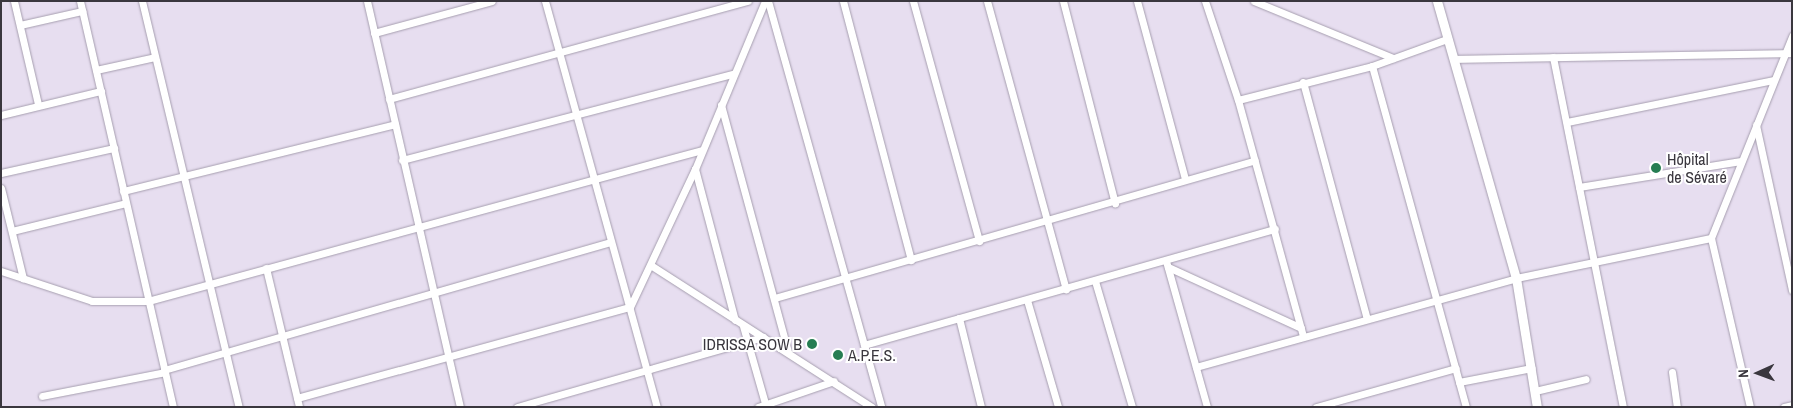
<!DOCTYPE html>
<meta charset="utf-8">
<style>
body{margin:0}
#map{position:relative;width:1793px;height:408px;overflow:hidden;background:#e7def0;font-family:"Archivo Narrow",sans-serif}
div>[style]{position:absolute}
.roads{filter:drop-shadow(0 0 1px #a69eaf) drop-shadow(0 0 1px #a69eaf)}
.minor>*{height:7px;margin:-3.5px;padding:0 3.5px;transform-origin:3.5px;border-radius:3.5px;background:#fff}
.major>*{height:9px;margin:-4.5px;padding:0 4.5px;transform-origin:4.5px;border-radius:4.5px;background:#fff}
.dots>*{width:14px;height:14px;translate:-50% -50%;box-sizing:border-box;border:2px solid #fff;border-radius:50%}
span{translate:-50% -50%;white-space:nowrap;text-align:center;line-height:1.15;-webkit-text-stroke:4px #fff;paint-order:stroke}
.poi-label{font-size:16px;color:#3a373e}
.left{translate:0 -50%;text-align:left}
.right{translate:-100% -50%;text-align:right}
.frame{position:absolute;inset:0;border:2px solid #3a373e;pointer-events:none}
.north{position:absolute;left:1733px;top:348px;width:50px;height:50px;-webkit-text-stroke:4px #fff;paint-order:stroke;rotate:268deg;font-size:14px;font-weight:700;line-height:20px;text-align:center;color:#3a373e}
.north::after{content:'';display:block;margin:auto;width:18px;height:22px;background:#3a373e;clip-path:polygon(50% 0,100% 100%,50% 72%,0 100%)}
</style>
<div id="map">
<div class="roads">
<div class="minor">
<div style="left:14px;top:1px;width:106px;rotate:76.9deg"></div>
<div style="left:80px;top:1px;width:417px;rotate:77.1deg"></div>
<div style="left:142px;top:1px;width:417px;rotate:76.6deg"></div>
<div style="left:367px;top:1px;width:417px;rotate:77.1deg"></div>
<div style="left:545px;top:1px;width:421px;rotate:74.6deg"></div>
<div style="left:768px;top:1px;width:421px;rotate:74.4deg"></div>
<div style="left:843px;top:1px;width:268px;rotate:75.3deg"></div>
<div style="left:913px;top:1px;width:249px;rotate:74.6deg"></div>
<div style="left:987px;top:1px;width:299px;rotate:74.7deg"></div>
<div style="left:1063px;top:1px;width:209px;rotate:75.6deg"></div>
<div style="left:1137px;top:1px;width:184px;rotate:74.9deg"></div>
<div style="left:1205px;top:1px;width:104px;rotate:71.6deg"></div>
<div style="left:1238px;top:100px;width:245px;rotate:74.6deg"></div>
<div style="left:1254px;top:1px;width:150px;rotate:22.3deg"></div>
<div style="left:20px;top:25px;width:64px;rotate:-12.7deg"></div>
<div style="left:374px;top:33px;width:122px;rotate:-15.2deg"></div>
<div style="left:1553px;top:57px;width:357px;rotate:78.7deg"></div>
<div style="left:1453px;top:59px;width:339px;rotate:-1deg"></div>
<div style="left:1372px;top:66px;width:354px;rotate:74.6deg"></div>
<div style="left:96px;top:70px;width:60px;rotate:-12.4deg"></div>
<div style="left:1303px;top:82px;width:245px;rotate:74.9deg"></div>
<div style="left:389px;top:99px;width:372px;rotate:-15.3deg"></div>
<div style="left:1238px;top:100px;width:138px;rotate:-14.2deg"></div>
<div style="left:1372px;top:66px;width:80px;rotate:-19.8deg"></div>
<div style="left:721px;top:105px;width:256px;rotate:74.8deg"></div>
<div style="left:1px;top:115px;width:103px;rotate:-13.5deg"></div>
<div style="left:1567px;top:122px;width:210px;rotate:-11.5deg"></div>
<div style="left:1756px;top:125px;width:169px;rotate:77.7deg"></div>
<div style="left:402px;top:160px;width:342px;rotate:-14.6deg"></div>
<div style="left:695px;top:169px;width:156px;rotate:75.2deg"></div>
<div style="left:1px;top:173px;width:116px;rotate:-12.5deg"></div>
<div style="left:1579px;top:187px;width:164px;rotate:-9.1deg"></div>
<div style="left:1px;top:188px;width:93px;rotate:76.3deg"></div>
<div style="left:123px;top:191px;width:280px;rotate:-13.8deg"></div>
<div style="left:12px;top:231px;width:117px;rotate:-13.8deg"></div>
<div style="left:1166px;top:261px;width:152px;rotate:74.3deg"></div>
<div style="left:652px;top:266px;width:261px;rotate:32.7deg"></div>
<div style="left:1168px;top:267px;width:146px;rotate:24.6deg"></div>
<div style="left:266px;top:268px;width:143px;rotate:76.6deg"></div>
<div style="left:1px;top:271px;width:96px;rotate:18.2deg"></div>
<div style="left:92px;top:301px;width:56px"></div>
<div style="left:148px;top:301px;width:574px;rotate:-15.25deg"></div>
<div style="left:1095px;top:281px;width:131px;rotate:73.6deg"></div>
<div style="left:775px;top:298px;width:499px;rotate:-16deg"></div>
<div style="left:1027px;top:300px;width:111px;rotate:73.8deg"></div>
<div style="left:959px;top:318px;width:92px;rotate:76.1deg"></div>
<div style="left:743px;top:326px;width:84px;rotate:74.1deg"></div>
<div style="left:864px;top:345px;width:427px;rotate:-15.8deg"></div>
<div style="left:1196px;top:367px;width:332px;rotate:-15.5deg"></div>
<div style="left:1516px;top:278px;width:199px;rotate:-11.6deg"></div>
<div style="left:164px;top:370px;width:465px;rotate:-16deg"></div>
<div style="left:1672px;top:372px;width:35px;rotate:82deg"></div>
<div style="left:1459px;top:382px;width:74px;rotate:-10.9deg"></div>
<div style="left:1535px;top:391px;width:52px;rotate:-13.2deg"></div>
<div style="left:42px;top:396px;width:125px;rotate:-11deg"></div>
<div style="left:297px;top:398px;width:345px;rotate:-15.3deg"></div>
<div style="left:630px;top:307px;width:153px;rotate:-64.8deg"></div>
<div style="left:695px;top:169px;width:182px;rotate:-67.4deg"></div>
<div style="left:517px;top:407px;width:256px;rotate:-15.9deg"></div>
<div style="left:758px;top:407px;width:80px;rotate:-18.9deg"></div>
<div style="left:1316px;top:407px;width:145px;rotate:-15.6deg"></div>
<div style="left:1750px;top:407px;width:173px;rotate:-103deg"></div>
<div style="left:1711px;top:238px;width:218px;rotate:-68.1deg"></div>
<div style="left:1784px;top:407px;width:8px;rotate:-14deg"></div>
</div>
<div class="major">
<div style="left:1437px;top:1px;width:288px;rotate:74.1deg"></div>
<div style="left:1516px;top:278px;width:131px;rotate:80.8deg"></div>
</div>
</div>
<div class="dots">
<div style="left:1656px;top:168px;background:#267d52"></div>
<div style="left:812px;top:344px;background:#267d52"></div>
<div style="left:838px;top:355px;background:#267d52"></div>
</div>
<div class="poi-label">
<span class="left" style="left:1667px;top:168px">Hôpital<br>de Sévaré</span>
<span class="right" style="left:802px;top:344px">IDRISSA SOW B</span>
<span class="left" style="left:848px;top:355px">A.P.E.S.</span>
</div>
<div class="frame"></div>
<div class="north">N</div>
</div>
